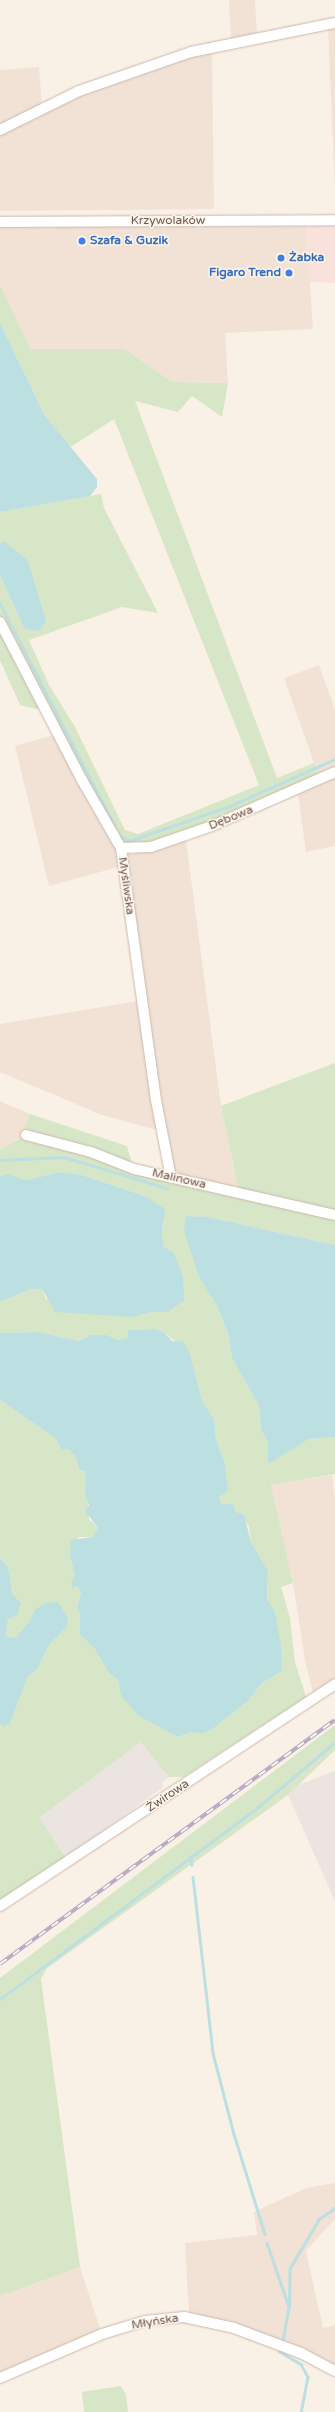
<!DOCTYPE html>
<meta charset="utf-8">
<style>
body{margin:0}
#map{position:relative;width:335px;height:2412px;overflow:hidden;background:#faf1e6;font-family:"Varela Round",sans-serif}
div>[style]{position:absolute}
.residential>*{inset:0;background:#f1e2d5}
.commercial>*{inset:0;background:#f9e2db}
.industrial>*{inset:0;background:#ebe4e0}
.green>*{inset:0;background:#d6e6c6}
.water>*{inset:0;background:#bcdfe2}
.stream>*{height:2.5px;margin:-1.25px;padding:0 1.25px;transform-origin:1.25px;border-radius:1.25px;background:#bcdfe2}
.roads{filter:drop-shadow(0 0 1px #cbb8ad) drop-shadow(0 0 1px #cbb8ad)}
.minor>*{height:10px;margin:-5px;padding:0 5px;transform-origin:5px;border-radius:5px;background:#fff}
.rail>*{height:4px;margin-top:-2px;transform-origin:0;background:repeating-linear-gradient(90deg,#fdf5ec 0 8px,#b3a6c3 0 16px);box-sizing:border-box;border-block:1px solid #b3a6c3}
.dots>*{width:11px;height:11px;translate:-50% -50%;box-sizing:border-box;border:2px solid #fdf5ec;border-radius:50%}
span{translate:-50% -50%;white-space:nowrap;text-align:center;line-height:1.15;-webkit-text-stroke:3px #fdf5ec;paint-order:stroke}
.street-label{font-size:12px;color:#71574d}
.shop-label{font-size:12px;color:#366cbe;font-weight:700}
.left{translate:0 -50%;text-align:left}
.right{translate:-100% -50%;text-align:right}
</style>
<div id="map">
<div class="residential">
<div style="clip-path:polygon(229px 0,255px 0,257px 35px,231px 41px)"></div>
<div style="clip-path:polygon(335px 28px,335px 190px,328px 29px)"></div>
<div style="clip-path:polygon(212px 50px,214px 209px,0 211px,0 132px,79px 93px)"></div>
<div style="clip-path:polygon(39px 67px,42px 106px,0 127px,0 70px)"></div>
<div style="clip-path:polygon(306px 226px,313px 329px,225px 333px,228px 383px,172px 382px,125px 349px,31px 349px,0 285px,0 227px)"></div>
<div style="clip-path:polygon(319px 665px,335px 710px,335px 768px,318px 774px,284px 678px)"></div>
<div style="clip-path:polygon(54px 735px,120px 851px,122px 866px,49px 886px,15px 746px)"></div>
<div style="clip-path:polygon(335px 775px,335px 846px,306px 852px,298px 793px)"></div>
<div style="clip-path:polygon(186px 840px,221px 1106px,239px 1191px,173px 1175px,158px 1100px,126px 854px,151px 852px)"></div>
<div style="clip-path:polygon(138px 1001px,157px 1130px,102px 1115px,0 1072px,0 1024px)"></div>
<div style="clip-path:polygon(0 1101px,30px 1114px,20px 1139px,0 1149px)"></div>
<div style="clip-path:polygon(332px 1475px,335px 1499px,335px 1678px,313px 1693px,305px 1660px,293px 1583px,271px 1485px)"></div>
<div style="clip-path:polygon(335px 2183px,335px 2219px,306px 2251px,323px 2328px,335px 2325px,335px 2368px,189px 2314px,185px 2243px,257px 2235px,254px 2212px,306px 2188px)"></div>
<div style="clip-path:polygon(80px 2267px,101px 2331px,0 2374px,0 2296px)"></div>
</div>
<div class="commercial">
<div style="clip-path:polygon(306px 226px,335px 226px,335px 283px,309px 282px)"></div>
</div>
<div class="industrial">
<div style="clip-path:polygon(142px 1741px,169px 1777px,162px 1783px,163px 1787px,66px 1858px,38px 1819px)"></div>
<div style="clip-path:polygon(335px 1771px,335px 1901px,288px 1795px,298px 1785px)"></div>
</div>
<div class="green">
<div style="clip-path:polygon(0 285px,31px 349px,125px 349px,172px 382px,228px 383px,222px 417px,192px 396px,178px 412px,135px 401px,277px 778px,314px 763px,318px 774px,212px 823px,150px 843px,128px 845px,118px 838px,41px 710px,20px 705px,0 660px,0 575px,24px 628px,5px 541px,0 544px,0 512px,101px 494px,104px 508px,158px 613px,122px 607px,29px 640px,49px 685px,75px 727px,125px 830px,138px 834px,259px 785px,114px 419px,69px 448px,45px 416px,0 323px)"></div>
<div style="clip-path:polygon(335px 1063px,335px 1212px,239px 1191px,221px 1106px)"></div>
<div style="clip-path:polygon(30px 1114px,127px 1146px,134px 1171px,335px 1217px,335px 1245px,208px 1217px,186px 1216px,200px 1279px,217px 1306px,228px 1333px,232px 1358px,259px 1406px,261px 1430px,268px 1442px,268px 1463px,309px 1439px,335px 1437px,335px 1474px,271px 1485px,293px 1583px,281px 1587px,290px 1618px,295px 1662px,306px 1697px,183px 1777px,169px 1777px,141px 1742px,39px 1818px,66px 1858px,0 1901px,0 1724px,3px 1727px,27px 1678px,38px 1668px,48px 1646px,67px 1627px,35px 1610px,29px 1622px,15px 1638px,6px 1636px,8px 1620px,17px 1615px,8px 1567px,0 1558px,0 1400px,55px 1438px,62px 1450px,68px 1449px,75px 1455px,79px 1469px,86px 1472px,89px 1519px,98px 1528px,93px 1537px,79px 1537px,70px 1556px,75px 1576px,71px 1582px,72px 1588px,78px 1587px,81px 1593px,77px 1606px,80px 1615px,80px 1635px,94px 1648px,109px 1673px,118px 1680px,121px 1696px,157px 1725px,178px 1737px,191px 1732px,204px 1732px,214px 1728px,249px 1700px,262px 1683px,282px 1671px,278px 1629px,275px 1611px,267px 1599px,268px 1571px,251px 1542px,249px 1526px,236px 1512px,233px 1504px,222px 1504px,219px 1496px,224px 1461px,216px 1439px,214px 1419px,202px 1401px,190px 1353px,165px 1333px,155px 1329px,128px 1330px,128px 1338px,118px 1340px,107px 1335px,90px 1335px,79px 1341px,37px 1332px,0 1333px,0 1302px,31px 1289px,42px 1289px,46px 1299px,133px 1317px,151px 1312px,168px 1312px,173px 1252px,164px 1247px,162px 1235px,164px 1223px,145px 1196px,82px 1175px,59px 1172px,27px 1180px,8px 1174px,0 1176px,0 1149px,20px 1139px)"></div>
<div style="clip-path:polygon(335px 1725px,335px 1750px,288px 1795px,46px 1969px,41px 1979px,80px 2267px,0 2296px,0 1978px)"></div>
<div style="clip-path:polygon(121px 2386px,126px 2395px,128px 2412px,84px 2412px,82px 2392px)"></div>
</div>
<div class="water">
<div style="clip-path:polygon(0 323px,45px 416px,97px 479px,97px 487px,90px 496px,0 512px)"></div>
<div style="clip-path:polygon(4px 541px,28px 561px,46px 621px,39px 631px,24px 628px,0 575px,0 544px)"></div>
<div style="clip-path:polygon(59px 1172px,82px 1175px,145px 1196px,165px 1209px,162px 1235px,164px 1247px,173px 1252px,183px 1276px,184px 1300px,168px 1312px,151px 1312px,133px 1317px,55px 1312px,42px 1289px,31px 1289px,0 1302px,0 1176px,8px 1174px,27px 1180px)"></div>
<div style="clip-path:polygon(186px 1216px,208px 1217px,335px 1245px,335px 1437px,309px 1439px,268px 1464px,268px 1442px,261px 1430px,259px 1406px,232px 1358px,228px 1333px,217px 1306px,200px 1279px,184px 1231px)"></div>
<div style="clip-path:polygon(155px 1329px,165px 1333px,172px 1341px,183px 1342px,190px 1353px,202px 1401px,214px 1419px,216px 1439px,224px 1461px,228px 1491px,219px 1497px,222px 1504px,233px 1504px,236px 1512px,244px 1515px,251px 1542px,268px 1571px,267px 1599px,275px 1611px,281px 1646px,282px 1671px,262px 1683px,249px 1700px,214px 1728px,204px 1733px,191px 1732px,178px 1737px,139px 1716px,121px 1696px,118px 1680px,109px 1673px,94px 1648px,80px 1635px,80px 1615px,77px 1607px,81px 1593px,78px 1587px,72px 1588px,71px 1582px,75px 1576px,70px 1556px,71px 1540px,93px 1537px,98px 1528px,85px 1511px,89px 1505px,85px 1493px,86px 1472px,79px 1469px,75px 1455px,68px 1449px,62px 1450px,55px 1438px,0 1400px,0 1333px,37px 1332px,79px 1341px,90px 1335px,107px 1335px,118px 1340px,128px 1338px,128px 1330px)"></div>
<div style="clip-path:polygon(0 1558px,8px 1567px,13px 1595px,21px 1603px,17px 1615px,8px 1620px,6px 1636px,15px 1638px,29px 1622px,35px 1610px,45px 1603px,58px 1602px,68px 1618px,67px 1627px,48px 1646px,38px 1668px,27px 1678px,10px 1723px,3px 1727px,0 1724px)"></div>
</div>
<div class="stream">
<div style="left:0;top:603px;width:252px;rotate:62.8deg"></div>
<div style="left:119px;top:835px;width:12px;rotate:31deg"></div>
<div style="left:129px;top:841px;width:107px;rotate:-19.1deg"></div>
<div style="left:230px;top:806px;width:115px;rotate:-24.1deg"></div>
<div style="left:0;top:1160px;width:64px;rotate:-2.7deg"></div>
<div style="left:64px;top:1157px;width:108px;rotate:16.8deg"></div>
<div style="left:190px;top:1856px;width:9px;rotate:77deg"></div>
<div style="left:193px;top:1877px;width:177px;rotate:83.5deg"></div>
<div style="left:213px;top:2053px;width:84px;rotate:75.5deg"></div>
<div style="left:234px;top:2134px;width:105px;rotate:72.8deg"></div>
<div style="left:0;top:1999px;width:319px;rotate:-36.6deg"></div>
<div style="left:256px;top:1809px;width:104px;rotate:-40.3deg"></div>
<div style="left:267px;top:2243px;width:68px;rotate:71deg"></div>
<div style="left:289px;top:2307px;width:34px;rotate:100deg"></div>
<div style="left:289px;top:2307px;width:39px;rotate:-89deg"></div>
<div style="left:290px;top:2268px;width:57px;rotate:-59.4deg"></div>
<div style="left:319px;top:2219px;width:19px;rotate:-35deg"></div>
<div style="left:279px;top:2351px;width:26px;rotate:31deg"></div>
<div style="left:301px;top:2364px;width:15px;rotate:62deg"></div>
<div style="left:308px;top:2377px;width:36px;rotate:101deg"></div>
</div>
<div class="roads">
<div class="minor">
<div style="left:0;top:130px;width:88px;rotate:-26.3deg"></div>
<div style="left:79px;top:91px;width:119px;rotate:-19.2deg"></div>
<div style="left:191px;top:52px;width:147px;rotate:-11.4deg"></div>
<div style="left:0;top:222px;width:335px;rotate:-0.3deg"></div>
<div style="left:0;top:622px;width:178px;rotate:62.6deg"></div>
<div style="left:82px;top:780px;width:78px;rotate:60.2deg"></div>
<div style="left:121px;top:848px;width:254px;rotate:82.1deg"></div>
<div style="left:156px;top:1100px;width:79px;rotate:79.1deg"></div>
<div style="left:121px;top:848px;width:30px;rotate:-2deg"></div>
<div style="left:151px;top:847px;width:65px;rotate:-19deg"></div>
<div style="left:212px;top:826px;width:134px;rotate:-23.7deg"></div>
<div style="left:26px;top:1135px;width:67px;rotate:14.7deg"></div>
<div style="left:91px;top:1152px;width:46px;rotate:21.6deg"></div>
<div style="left:134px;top:1169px;width:206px;rotate:12.9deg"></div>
<div style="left:0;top:1906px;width:402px;rotate:-33.5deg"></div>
<div style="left:0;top:2378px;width:111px;rotate:-23.3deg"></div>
<div style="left:102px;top:2334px;width:45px;rotate:-16.8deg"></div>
<div style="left:145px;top:2321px;width:39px;rotate:-6deg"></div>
<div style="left:184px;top:2317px;width:51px;rotate:12.4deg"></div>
<div style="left:234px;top:2328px;width:72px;rotate:20.5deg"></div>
<div style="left:301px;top:2353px;width:38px;rotate:28deg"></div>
</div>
</div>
<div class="rail">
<div style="left:0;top:1964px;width:414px;rotate:-36.1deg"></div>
</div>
<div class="dots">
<div style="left:82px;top:241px;background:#3f7fe0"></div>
<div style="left:281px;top:258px;background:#3f7fe0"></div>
<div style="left:289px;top:273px;background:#3f7fe0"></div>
</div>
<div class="street-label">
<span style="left:168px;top:221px">Krzywolaków</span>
<span style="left:231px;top:818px;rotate:-22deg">Dębowa</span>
<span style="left:126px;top:886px;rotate:82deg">Myśliwska</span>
<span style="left:179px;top:1179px;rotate:13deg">Malinowa</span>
<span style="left:168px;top:1796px;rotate:-34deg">Żwirowa</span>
<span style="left:155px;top:2322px;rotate:-9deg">Młyńska</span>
</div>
<div class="shop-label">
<span class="left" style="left:90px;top:241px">Szafa &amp; Guzik</span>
<span class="left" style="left:289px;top:258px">Żabka</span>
<span class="right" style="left:281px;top:273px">Figaro Trend</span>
</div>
</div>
